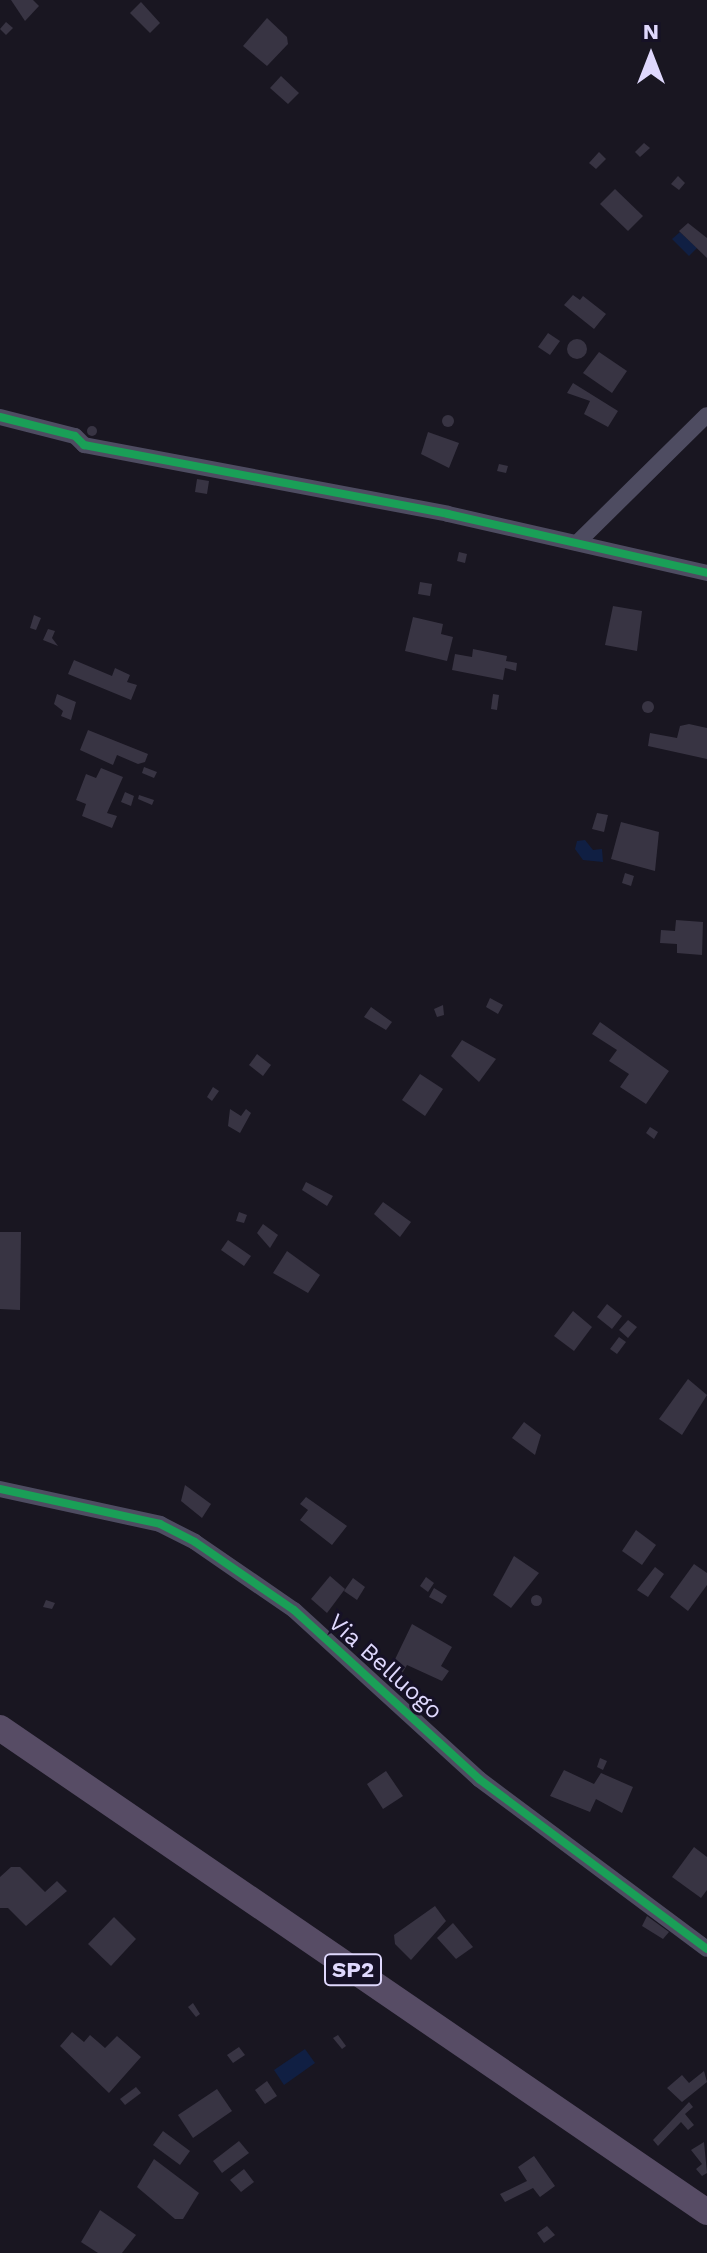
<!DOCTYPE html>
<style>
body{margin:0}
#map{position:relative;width:707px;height:2253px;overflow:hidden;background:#191621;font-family:"Work Sans",sans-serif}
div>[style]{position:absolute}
.water>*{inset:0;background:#101f43}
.building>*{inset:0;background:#383443}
.round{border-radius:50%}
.minor>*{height:16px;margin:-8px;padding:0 8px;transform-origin:8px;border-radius:8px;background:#4e4c61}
.primary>*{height:26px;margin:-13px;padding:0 13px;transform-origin:13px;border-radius:13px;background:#574c65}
.cycleway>*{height:8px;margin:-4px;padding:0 4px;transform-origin:4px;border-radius:4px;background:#1a9f57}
span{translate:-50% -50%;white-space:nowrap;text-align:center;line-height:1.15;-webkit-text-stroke:6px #161126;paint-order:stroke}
.shield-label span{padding:2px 6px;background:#161126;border:2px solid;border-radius:6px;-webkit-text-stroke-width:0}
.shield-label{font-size:22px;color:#dfd8fd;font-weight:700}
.street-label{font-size:24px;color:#dfd8fd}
.north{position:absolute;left:611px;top:16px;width:80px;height:80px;-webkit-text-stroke:6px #161126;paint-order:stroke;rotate:0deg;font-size:22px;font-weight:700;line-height:32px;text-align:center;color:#dfd8fd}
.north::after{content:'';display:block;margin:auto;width:28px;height:36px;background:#dfd8fd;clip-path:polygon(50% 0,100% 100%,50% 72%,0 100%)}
</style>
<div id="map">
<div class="water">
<div style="clip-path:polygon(680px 232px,697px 248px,689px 256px,672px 239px)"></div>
<div style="clip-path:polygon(585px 840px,593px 850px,602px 849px,603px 862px,583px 860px,575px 849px,577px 841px)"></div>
<div style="clip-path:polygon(305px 2049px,315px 2063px,284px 2085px,274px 2070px)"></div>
</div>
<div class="building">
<div style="clip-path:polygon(11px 0,33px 0,39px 6px,25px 21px)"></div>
<div style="clip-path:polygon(141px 2px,160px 23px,150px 33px,130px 13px)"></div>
<div style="clip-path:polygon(267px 18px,287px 37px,288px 44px,267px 66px,243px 46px)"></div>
<div style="clip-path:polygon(6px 22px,13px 28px,6px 35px,0 29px)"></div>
<div style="clip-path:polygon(281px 76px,299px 93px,288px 104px,270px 88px)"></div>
<div style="clip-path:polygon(644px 143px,650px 148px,640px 157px,635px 152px)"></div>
<div style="clip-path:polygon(599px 152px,606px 159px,596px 169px,589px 163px)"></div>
<div style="clip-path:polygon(678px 176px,685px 183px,679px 190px,671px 184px)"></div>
<div style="clip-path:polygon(615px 189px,643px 216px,628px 231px,600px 204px)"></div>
<div style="clip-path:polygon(688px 223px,707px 238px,707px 258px,679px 231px)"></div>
<div style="clip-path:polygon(573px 295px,580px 300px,583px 296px,606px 314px,594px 329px,564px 305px)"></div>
<div style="clip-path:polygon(548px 333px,560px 341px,550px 355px,538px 347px)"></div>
<div class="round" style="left:567px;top:339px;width:20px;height:20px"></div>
<div style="clip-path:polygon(599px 352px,627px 371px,612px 393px,583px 373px)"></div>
<div style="clip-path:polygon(573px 383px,618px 411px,608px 427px,584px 414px,590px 401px,567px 393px)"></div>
<div class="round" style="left:442px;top:415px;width:12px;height:12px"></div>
<div class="round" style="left:87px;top:426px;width:10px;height:10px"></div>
<div style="clip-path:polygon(428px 432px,459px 443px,449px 468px,421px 454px)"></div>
<div style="clip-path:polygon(499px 464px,508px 466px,506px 473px,497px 471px)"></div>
<div style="clip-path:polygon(197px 479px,209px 481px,207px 494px,195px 492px)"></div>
<div style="clip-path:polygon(459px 552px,467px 554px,465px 563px,457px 561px)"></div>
<div style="clip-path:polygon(420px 582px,432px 584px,430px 596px,418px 594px)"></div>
<div style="clip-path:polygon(613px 606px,642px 611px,637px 651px,605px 645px)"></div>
<div style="clip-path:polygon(34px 615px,41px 618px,36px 630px,30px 628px)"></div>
<div style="clip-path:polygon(413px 617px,443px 624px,441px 634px,453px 637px,447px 661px,405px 651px)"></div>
<div style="clip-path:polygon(48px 629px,55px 631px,52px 638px,58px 646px,43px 640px)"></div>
<div style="clip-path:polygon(473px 649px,507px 656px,506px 661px,517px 663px,516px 671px,505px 668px,503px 680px,452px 670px,455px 654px,472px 657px)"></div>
<div style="clip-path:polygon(74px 660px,112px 676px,115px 668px,130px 675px,127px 682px,137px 685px,131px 700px,68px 674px)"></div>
<div style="clip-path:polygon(57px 694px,76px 702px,71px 720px,61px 716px,63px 711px,54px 704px)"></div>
<div style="clip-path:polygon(493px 694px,499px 695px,497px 710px,491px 709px)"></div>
<div class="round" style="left:642px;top:701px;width:12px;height:12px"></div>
<div style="clip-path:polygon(689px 724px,707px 728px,707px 759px,648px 746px,650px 733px,677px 738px,680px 726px)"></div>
<div style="clip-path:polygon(88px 730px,148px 754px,145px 762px,138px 764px,117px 755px,113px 765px,80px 750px)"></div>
<div style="clip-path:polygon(144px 767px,157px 772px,154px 778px,142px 773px)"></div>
<div style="clip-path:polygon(101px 768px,123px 777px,107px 813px,117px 816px,112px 828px,82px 816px,86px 804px,76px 800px,86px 774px,96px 778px)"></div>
<div style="clip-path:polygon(125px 792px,134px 796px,131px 806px,121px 802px)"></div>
<div style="clip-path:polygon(139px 795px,154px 800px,152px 805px,138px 799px)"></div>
<div style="clip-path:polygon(597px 813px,608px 815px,604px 832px,592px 829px)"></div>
<div style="clip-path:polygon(621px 822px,659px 832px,655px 871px,611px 859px)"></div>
<div style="clip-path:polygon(625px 873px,634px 876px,631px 886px,622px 883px)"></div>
<div style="clip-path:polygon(676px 920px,703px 922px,702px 955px,677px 953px,677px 944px,660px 943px,661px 930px,675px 931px)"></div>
<div style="clip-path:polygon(490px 998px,503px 1005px,498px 1014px,486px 1007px)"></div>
<div style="clip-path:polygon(443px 1005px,444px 1015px,437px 1017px,434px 1009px)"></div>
<div style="clip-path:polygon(371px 1007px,392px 1022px,386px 1030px,364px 1017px)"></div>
<div style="clip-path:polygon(600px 1022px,669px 1071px,646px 1104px,620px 1087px,629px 1074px,609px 1061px,617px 1050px,592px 1034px)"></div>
<div style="clip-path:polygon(462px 1040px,496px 1059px,479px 1082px,451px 1056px)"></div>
<div style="clip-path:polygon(257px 1054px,271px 1065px,263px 1076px,249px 1065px)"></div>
<div style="clip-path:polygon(420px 1074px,443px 1089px,425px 1116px,402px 1100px)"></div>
<div style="clip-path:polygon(213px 1087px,219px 1091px,212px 1101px,207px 1097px)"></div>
<div style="clip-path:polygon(230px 1109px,241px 1116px,246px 1109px,251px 1113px,240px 1133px,228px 1126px)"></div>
<div style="clip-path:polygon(650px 1127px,658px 1132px,654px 1139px,646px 1133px)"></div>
<div style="clip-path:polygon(306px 1182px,333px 1196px,327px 1206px,302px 1190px)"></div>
<div style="clip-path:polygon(383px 1202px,411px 1222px,400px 1237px,374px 1214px)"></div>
<div style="clip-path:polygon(239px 1212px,247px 1215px,244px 1223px,236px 1221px)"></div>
<div style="clip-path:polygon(263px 1224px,278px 1235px,270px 1248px,257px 1233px)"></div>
<div style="clip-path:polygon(0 1232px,21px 1232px,20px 1310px,0 1309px)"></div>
<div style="clip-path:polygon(228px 1240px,251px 1256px,244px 1266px,221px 1250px)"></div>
<div style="clip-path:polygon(287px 1251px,320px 1275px,308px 1293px,273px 1273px)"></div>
<div style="clip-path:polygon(607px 1304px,622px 1316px,612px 1329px,597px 1317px)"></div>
<div style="clip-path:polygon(573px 1311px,592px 1327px,574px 1351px,554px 1336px)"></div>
<div style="clip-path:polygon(628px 1320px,637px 1327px,628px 1338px,619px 1330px)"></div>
<div style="clip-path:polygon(619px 1337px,626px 1342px,617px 1354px,610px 1349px)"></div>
<div style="clip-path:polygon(688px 1379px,707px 1395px,682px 1435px,659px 1419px)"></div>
<div style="clip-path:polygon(524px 1422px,541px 1435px,535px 1455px,512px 1438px)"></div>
<div style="clip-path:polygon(185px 1485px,211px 1504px,202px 1518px,181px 1501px)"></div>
<div style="clip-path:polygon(306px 1497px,347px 1526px,332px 1545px,300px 1520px,308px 1510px,300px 1504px)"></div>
<div style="clip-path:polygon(636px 1530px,656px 1545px,642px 1565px,622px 1551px)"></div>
<div style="clip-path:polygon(514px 1556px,539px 1573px,511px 1608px,493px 1595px)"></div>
<div style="clip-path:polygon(694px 1564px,707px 1573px,707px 1585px,688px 1611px,670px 1597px)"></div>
<div style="clip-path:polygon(655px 1567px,664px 1574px,648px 1597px,637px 1590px)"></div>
<div style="clip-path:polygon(330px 1576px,345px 1589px,327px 1613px,311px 1599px)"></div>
<div style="clip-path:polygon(426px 1577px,434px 1583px,428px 1592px,420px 1586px)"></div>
<div style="clip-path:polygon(353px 1578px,365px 1587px,357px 1600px,344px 1591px)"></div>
<div style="clip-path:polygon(434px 1588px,447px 1596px,442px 1604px,429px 1597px)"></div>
<div class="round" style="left:530.5px;top:1594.5px;width:11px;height:11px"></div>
<div style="clip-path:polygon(46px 1600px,55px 1603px,52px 1609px,43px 1607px)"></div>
<div style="clip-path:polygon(412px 1624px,452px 1647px,441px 1666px,449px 1671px,442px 1681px,407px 1665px,396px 1684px,386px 1678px)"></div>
<div style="clip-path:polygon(600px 1758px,607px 1761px,603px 1770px,597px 1767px)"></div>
<div style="clip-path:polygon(564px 1770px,594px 1784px,601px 1773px,633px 1787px,622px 1813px,596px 1799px,590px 1812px,550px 1796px)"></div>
<div style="clip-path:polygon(386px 1771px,403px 1796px,383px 1809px,367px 1784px)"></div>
<div style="clip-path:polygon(694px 1847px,707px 1857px,707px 1890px,701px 1898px,672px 1877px)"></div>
<div style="clip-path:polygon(11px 1867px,20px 1867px,45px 1892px,57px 1881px,67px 1891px,26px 1926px,8px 1908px,0 1908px,0 1877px)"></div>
<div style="clip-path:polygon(435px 1906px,446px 1921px,411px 1960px,395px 1944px,394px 1935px)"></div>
<div style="clip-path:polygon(647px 1916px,669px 1932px,663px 1939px,642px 1926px)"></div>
<div style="clip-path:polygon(114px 1917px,136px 1939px,111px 1966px,88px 1944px)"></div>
<div style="clip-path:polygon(453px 1923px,473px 1947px,456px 1959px,437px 1938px)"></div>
<div style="clip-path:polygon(193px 2003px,200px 2014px,196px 2017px,188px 2007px)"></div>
<div style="clip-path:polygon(72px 2032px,84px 2042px,90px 2035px,105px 2048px,117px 2036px,141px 2057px,109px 2093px,60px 2046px)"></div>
<div style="clip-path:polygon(338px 2035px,346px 2046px,342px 2049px,333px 2038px)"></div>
<div style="clip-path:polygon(239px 2047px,245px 2055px,233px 2063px,227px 2055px)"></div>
<div style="clip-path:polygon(704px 2071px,707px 2082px,682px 2102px,667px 2088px,682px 2075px,689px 2083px)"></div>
<div style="clip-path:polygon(267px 2081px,277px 2096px,265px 2104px,255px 2090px)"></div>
<div style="clip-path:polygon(136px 2087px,141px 2093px,125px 2105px,120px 2099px)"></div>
<div style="clip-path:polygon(217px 2089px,232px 2111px,193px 2138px,178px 2115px)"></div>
<div style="clip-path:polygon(689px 2102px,693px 2107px,685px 2114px,694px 2125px,688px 2130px,681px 2122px,658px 2146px,653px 2140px)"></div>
<div style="clip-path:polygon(163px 2131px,190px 2151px,180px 2165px,153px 2145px)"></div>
<div style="clip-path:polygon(239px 2141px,249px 2153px,222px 2173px,213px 2161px)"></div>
<div style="clip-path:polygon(704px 2142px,707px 2173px,702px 2176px,696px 2169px,702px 2164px,691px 2150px)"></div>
<div style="clip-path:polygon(534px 2156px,555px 2186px,540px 2197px,533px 2188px,505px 2202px,500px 2194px,527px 2181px,518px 2167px)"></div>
<div style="clip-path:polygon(154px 2159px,199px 2193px,183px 2219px,175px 2219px,137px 2187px)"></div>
<div style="clip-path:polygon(244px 2169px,254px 2182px,241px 2192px,230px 2180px)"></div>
<div style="clip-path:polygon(100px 2210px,136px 2235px,122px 2253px,98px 2253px,81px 2242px)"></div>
<div style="clip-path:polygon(547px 2226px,555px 2235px,544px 2243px,537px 2233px)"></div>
</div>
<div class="minor">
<div style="left:0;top:417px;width:77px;rotate:14.2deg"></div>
<div style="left:75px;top:436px;width:13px;rotate:45deg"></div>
<div style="left:84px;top:445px;width:370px;rotate:10.7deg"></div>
<div style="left:448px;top:514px;width:266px;rotate:12.8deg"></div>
<div style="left:577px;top:543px;width:182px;rotate:-44.6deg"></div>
<div style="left:0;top:1489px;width:164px;rotate:12.3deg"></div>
<div style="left:160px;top:1524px;width:39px;rotate:27deg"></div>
<div style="left:195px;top:1542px;width:120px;rotate:34.5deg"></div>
<div style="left:294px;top:1610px;width:251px;rotate:42.4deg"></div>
<div style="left:479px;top:1779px;width:284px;rotate:36.7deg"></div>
</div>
<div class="primary">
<div style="left:0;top:1728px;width:857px;rotate:34.39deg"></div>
</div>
<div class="cycleway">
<div style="left:0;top:417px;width:77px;rotate:14.2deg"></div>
<div style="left:75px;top:436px;width:13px;rotate:45deg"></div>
<div style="left:84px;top:445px;width:370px;rotate:10.7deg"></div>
<div style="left:448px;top:514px;width:266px;rotate:12.8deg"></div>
<div style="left:0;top:1489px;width:164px;rotate:12.3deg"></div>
<div style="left:160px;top:1524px;width:39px;rotate:27deg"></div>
<div style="left:195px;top:1542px;width:120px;rotate:34.5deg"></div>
<div style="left:294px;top:1610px;width:251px;rotate:42.4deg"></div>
<div style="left:479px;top:1779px;width:284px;rotate:36.7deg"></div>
</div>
<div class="shield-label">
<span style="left:353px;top:1970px">SP2</span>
</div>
<div class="street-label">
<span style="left:385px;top:1667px;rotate:42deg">Via Belluogo</span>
</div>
<div class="north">N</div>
</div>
